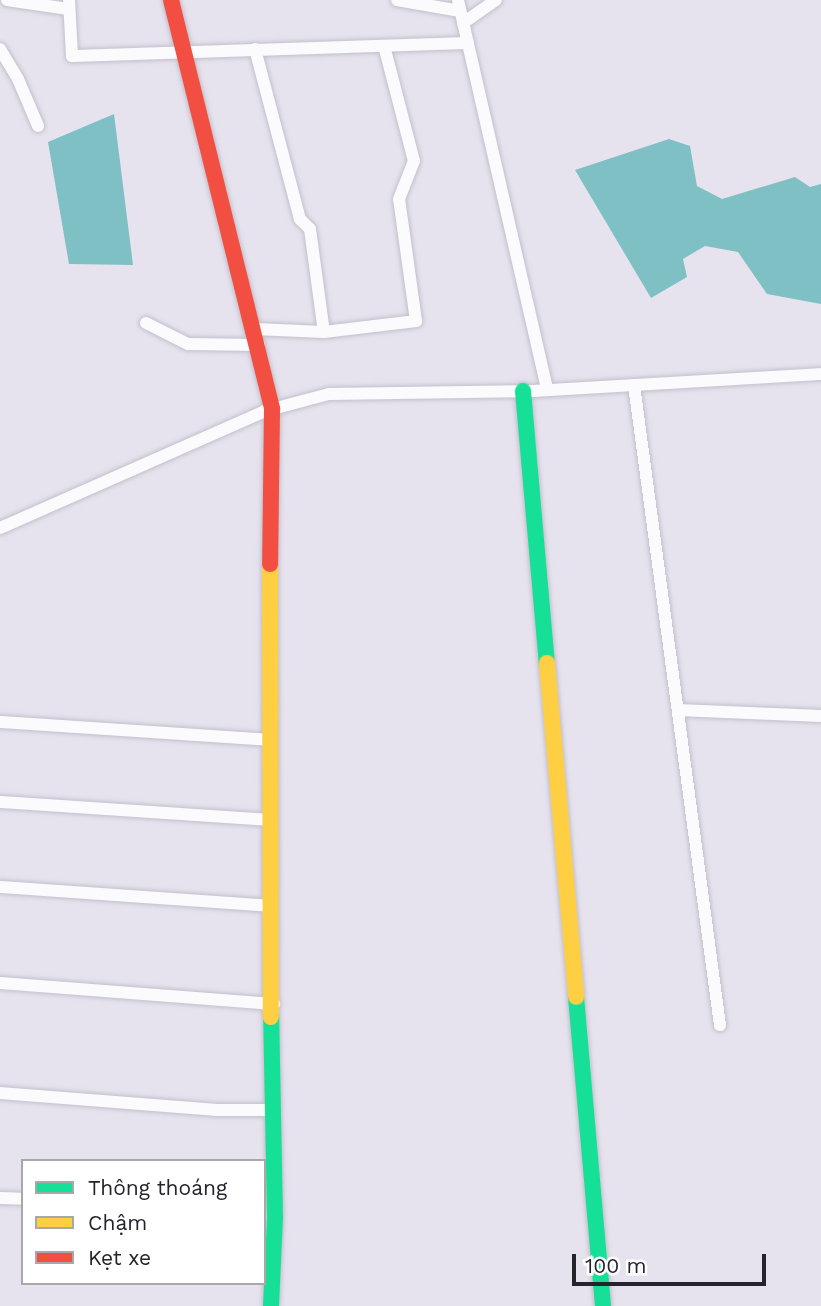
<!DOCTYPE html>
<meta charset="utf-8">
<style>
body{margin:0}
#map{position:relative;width:821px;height:1306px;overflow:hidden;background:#e6e3ef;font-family:"Work Sans",sans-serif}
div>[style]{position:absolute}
.water>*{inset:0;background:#7fc0c4}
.roads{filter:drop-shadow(0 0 2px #c3c0ca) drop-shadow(0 0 2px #c3c0ca)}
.street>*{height:12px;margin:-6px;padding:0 6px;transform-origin:6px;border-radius:6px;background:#fbfbfd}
.fast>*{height:16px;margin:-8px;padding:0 8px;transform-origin:8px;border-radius:8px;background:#16e098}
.slow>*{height:16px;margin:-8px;padding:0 8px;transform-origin:8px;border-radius:8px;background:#ffcf43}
.jam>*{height:16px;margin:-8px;padding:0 8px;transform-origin:8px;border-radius:8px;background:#f24e42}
span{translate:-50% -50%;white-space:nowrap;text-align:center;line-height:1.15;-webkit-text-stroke:5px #fff;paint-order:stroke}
.legend{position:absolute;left:21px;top:1159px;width:245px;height:126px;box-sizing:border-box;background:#fff;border:2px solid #a8a7aa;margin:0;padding:9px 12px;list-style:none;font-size:21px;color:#25232b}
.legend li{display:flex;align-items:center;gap:14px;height:35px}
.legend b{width:35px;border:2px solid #a8a7aa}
.scale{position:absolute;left:572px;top:1254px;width:194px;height:32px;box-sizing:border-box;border:4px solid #25232b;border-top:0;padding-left:9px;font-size:21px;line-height:24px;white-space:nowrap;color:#25232b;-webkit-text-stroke:5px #fff;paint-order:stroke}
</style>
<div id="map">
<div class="water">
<div style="clip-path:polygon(114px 114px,133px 265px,69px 264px,48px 142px)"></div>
<div style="clip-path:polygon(669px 139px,690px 146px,697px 186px,722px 199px,795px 177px,810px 187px,821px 184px,821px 304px,767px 294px,738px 252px,705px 246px,683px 259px,687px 277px,651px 298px,575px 170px)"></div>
</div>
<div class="roads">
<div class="street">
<div style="left:7px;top:0;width:62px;rotate:8.4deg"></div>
<div style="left:69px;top:0;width:56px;rotate:86.9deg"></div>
<div style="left:72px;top:56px;width:396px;rotate:-1.9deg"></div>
<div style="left:397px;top:0;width:64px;rotate:9.9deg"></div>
<div style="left:458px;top:0;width:400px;rotate:77.1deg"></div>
<div style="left:463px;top:23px;width:40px;rotate:-34.9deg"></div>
<div style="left:0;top:49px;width:35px;rotate:59deg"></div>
<div style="left:18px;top:79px;width:51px;rotate:66.9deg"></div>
<div style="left:255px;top:49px;width:176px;rotate:75.2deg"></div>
<div style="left:300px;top:219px;width:14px;rotate:45deg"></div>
<div style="left:310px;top:229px;width:104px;rotate:82.3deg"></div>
<div style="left:146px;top:323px;width:47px;rotate:26.6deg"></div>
<div style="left:188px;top:344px;width:71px;rotate:0.8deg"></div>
<div style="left:255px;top:329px;width:69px;rotate:2.5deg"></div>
<div style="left:324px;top:332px;width:93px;rotate:-6.8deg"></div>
<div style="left:416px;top:321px;width:123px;rotate:-97.9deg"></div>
<div style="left:399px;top:199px;width:41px;rotate:-68.5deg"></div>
<div style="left:414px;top:161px;width:119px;rotate:-104.6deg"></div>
<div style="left:634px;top:385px;width:646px;rotate:82.35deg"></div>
<div style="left:0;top:528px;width:290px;rotate:-23.8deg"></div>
<div style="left:265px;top:411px;width:66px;rotate:-14.9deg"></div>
<div style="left:329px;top:394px;width:206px;rotate:-0.8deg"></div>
<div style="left:535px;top:391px;width:287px;rotate:-3.4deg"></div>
<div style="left:678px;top:710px;width:143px;rotate:2.4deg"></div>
<div style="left:0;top:722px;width:270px;rotate:3.8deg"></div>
<div style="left:0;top:802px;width:269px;rotate:3.8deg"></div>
<div style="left:0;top:887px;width:271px;rotate:4deg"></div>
<div style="left:0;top:983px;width:275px;rotate:4.4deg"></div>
<div style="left:0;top:1093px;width:218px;rotate:4.5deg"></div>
<div style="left:217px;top:1110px;width:57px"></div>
<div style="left:0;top:1198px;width:23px;rotate:2deg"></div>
</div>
<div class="fast">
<div style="left:523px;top:391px;width:273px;rotate:85deg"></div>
<div style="left:576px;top:997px;width:310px;rotate:85deg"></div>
<div style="left:271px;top:1306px;width:89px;rotate:-87.4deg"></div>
<div style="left:275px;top:1217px;width:200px;rotate:-91.1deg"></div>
</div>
<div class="slow">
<div style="left:270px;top:564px;width:453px;rotate:89.9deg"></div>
<div style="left:547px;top:663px;width:335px;rotate:85deg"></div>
</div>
<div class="jam">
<div style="left:171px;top:0;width:421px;rotate:76.1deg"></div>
<div style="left:272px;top:409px;width:155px;rotate:90.7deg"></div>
</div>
</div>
<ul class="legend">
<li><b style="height:9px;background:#16e098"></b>Thông thoáng</li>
<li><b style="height:9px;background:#ffcf43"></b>Chậm</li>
<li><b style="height:9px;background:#f24e42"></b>Kẹt xe</li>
</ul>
<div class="scale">100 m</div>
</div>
